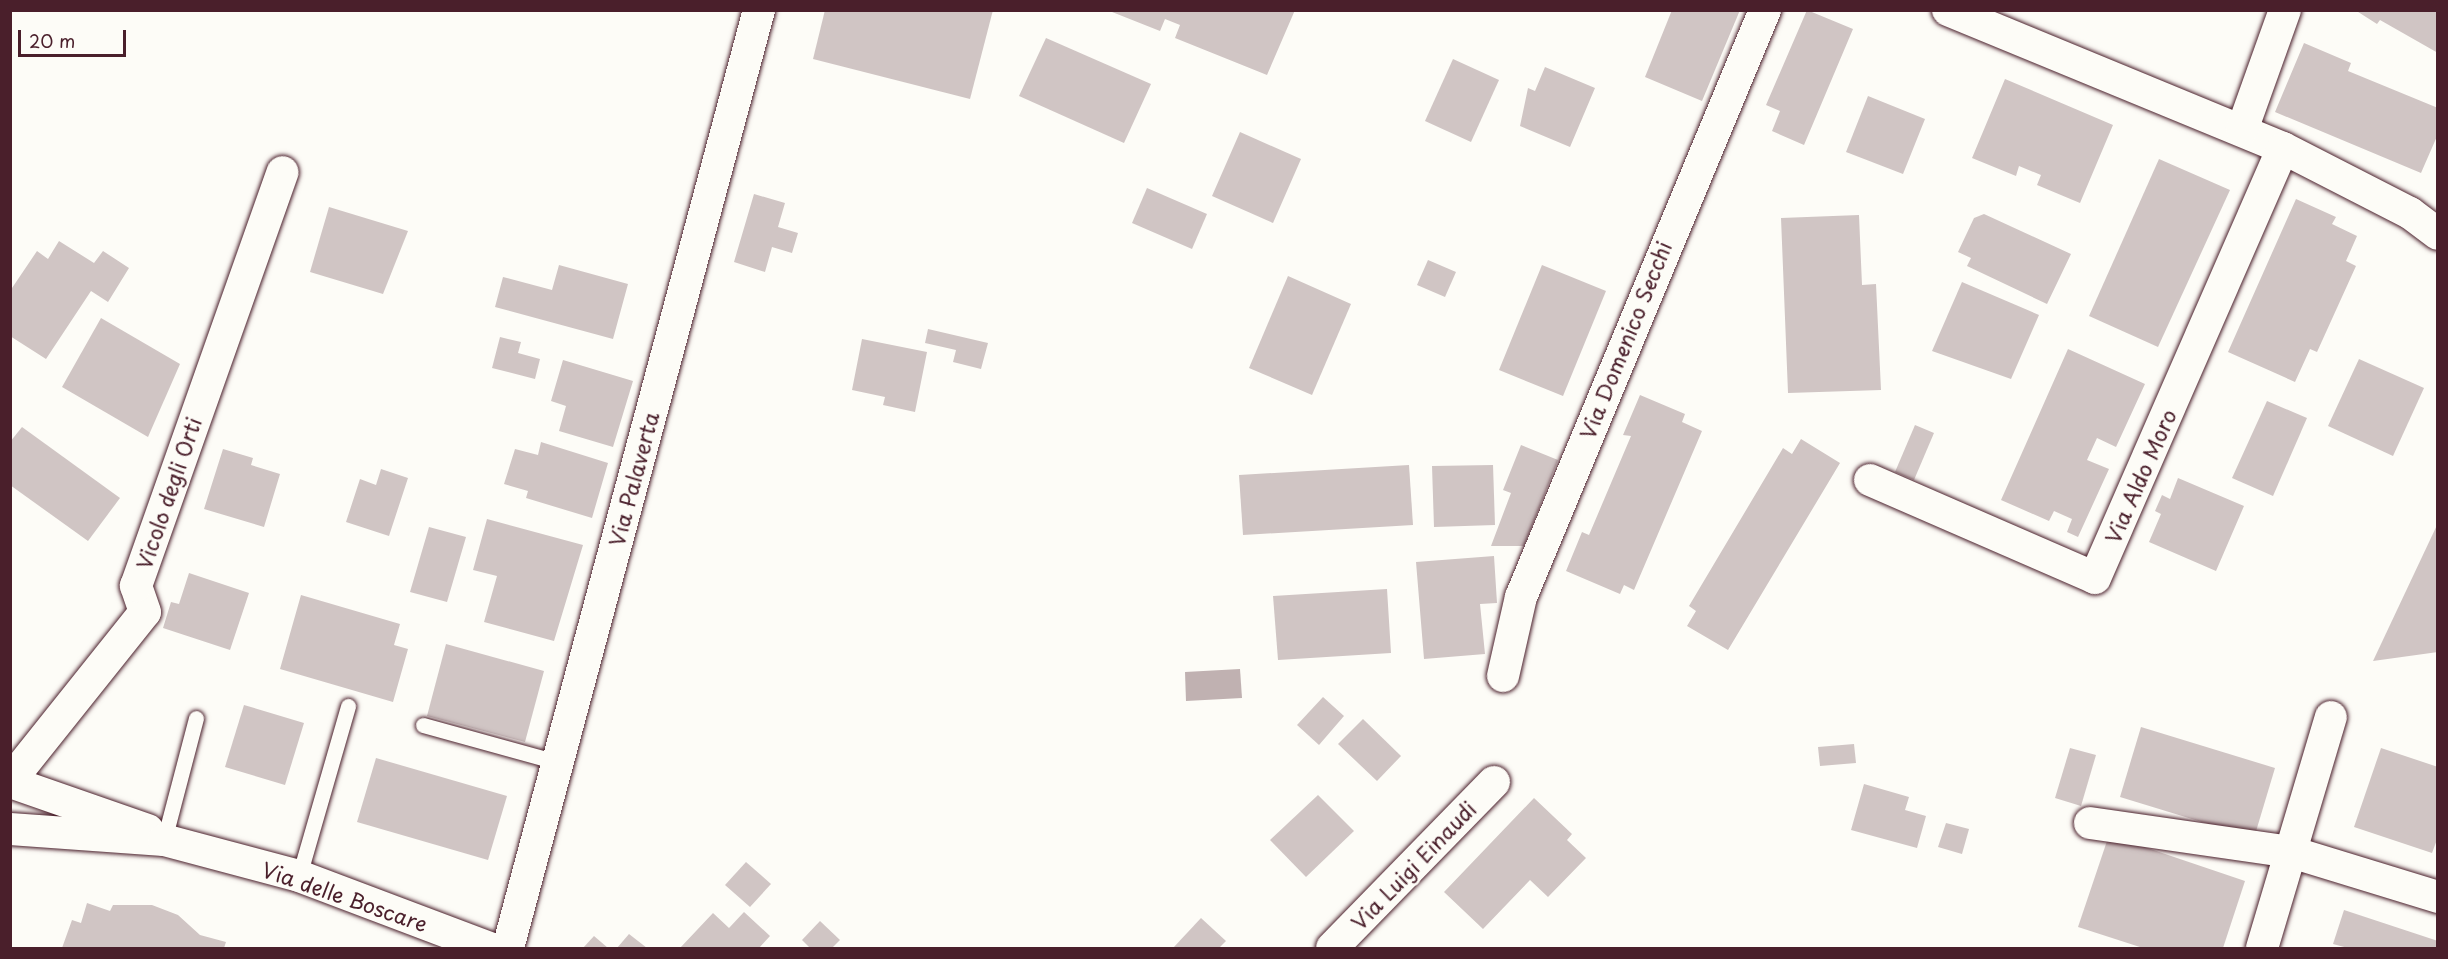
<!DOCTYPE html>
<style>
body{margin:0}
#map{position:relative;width:2448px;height:959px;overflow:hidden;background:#fdfcf7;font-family:"Playpen Sans",sans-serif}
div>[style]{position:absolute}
.water>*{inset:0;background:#c0b1b1}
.building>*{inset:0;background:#d0c5c4}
.roads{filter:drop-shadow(0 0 2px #4a1f2b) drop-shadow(0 0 2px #4a1f2b)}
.lane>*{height:15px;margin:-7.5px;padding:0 7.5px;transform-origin:7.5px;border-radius:7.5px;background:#fdfcf7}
.street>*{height:32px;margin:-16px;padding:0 16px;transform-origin:16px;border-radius:16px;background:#fdfcf7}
span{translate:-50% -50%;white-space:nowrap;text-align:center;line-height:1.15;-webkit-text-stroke:5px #fdfcf7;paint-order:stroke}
.street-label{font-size:21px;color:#4a1f2b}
.frame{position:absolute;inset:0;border:12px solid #4a1f2b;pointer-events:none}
.scale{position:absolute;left:18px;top:30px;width:108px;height:27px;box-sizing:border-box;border:3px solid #4a1f2b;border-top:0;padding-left:8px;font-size:18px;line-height:21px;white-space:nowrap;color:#4a1f2b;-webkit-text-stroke:4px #fdfcf7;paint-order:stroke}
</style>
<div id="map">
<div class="water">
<div style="clip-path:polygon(1240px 669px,1242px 698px,1186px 701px,1185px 672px)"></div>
</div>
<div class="building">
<div style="clip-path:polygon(825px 10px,993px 10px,970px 99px,813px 59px)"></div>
<div style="clip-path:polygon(1107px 10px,1295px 10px,1267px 75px,1175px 38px,1180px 25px,1165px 19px,1160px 31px)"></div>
<div style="clip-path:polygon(1672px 10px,1740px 10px,1702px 101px,1645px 77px)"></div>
<div style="clip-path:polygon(1807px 10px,1853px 29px,1804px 145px,1772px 131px,1780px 111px,1766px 105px)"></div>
<div style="clip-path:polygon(2355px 10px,2438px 10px,2438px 53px,2380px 20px,2377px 24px)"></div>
<div style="clip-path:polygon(1046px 38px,1151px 84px,1124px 143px,1019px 96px)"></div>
<div style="clip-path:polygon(2304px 43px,2351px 63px,2348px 71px,2438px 108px,2438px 134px,2421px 173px,2275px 112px)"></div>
<div style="clip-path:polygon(1453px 59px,1499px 80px,1471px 142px,1425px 121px)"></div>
<div style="clip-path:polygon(1545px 67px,1595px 88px,1570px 147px,1520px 126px,1528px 88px,1535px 91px)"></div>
<div style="clip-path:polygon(2005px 79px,2113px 125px,2080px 203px,2037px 185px,2041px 175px,2019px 166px,2016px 176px,1972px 158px)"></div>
<div style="clip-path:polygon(1868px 96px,1925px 119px,1903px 174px,1846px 152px)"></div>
<div style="clip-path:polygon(1240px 132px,1301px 159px,1273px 223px,1212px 196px)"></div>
<div style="clip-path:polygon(2159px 159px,2230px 190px,2158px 347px,2089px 316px)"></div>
<div style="clip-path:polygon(1147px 188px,1207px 214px,1192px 249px,1132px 223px)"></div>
<div style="clip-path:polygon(754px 194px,785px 203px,778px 227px,798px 233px,792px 253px,772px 247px,765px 272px,734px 262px)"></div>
<div style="clip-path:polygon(2296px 199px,2336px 217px,2332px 224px,2357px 236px,2346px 261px,2356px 266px,2317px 352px,2310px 349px,2295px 382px,2228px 352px)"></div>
<div style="clip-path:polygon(329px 207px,408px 231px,383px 294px,310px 272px)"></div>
<div style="clip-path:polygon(1984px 214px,2071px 254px,2047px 304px,1967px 266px,1971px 258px,1958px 252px,1974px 218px)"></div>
<div style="clip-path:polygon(1859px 215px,1862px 285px,1876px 284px,1881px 390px,1788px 393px,1781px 218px)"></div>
<div style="clip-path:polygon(59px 241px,94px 263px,103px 251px,129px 268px,108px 302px,91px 291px,46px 359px,10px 336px,10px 291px,37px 251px,48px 259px)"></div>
<div style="clip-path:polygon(1428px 260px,1456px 272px,1445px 297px,1417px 285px)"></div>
<div style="clip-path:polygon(559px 265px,628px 284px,613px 339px,495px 307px,503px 277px,552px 290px)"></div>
<div style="clip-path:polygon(1542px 265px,1606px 291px,1563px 396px,1499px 370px)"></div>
<div style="clip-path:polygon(1288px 276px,1351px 304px,1312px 395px,1249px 368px)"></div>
<div style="clip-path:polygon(1962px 282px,2039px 315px,2011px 379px,1932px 351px)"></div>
<div style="clip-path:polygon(101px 318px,180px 364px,148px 437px,62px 387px)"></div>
<div style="clip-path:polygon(928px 329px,988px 343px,981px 369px,953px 362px,956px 350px,925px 343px)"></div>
<div style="clip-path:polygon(500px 337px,521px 342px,518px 353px,540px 359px,535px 379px,492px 368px)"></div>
<div style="clip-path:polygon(862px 339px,927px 352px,915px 412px,883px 405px,885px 397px,852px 390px)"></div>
<div style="clip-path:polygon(2068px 349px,2145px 384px,2116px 447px,2097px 438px,2087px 460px,2109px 469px,2078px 537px,2067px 532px,2072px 519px,2054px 511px,2049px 521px,2001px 500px)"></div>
<div style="clip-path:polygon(2359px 359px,2424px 388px,2393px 456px,2328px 426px)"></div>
<div style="clip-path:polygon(563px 360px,633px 381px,613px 447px,559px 431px,566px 406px,551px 401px)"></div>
<div style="clip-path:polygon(1640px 395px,1685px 414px,1682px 422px,1702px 431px,1634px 590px,1624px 585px,1620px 594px,1566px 571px,1582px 532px,1589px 535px,1631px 436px,1623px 435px)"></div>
<div style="clip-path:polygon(2267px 401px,2307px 418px,2273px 496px,2232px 478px)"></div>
<div style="clip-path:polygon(1915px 425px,1934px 433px,1914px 480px,1895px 472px)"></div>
<div style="clip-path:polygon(22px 427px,120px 498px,88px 541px,10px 485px,10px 442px)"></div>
<div style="clip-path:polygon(1801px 439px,1840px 463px,1728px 650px,1687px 626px,1696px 611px,1689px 606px,1783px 448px,1792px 454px)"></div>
<div style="clip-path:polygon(541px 442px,608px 463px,592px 518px,526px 498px,528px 491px,504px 484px,515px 449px,538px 455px)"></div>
<div style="clip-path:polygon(1521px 445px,1558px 460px,1524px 546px,1491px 546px,1511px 493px,1503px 490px)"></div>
<div style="clip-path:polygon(223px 449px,253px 458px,251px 465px,280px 474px,264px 527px,204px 509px)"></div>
<div style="clip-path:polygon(1409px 465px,1413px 525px,1243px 535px,1239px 475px)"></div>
<div style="clip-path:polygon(1493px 465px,1495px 525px,1434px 527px,1432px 466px)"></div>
<div style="clip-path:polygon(381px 469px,408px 478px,389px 536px,346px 522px,360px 479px,376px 485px)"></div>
<div style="clip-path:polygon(2178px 478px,2244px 506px,2216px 571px,2149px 542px,2161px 514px,2155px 511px,2162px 495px,2170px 499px)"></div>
<div style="clip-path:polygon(487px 519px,583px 545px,554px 641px,484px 622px,497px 576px,473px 570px)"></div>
<div style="clip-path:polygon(2438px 523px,2438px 652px,2373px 661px)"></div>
<div style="clip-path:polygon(429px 527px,466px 537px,447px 602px,410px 592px)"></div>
<div style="clip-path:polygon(1494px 556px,1497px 603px,1480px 604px,1485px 654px,1424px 659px,1416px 562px)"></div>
<div style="clip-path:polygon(189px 573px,249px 593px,230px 650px,163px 628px,171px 602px,179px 604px)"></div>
<div style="clip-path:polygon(1387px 589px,1391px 653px,1278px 660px,1273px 596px)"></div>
<div style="clip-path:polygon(301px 595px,400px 624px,394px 645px,408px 649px,393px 702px,280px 669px)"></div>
<div style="clip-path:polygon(446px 644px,544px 671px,525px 742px,427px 716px)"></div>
<div style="clip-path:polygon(1323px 697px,1344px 716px,1319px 745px,1297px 725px)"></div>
<div style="clip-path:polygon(244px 705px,304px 723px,285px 785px,225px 767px)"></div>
<div style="clip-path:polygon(1363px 719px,1401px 756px,1377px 781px,1338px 744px)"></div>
<div style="clip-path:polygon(2141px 727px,2275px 768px,2254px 838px,2120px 797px)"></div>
<div style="clip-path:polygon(1854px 744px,1856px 763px,1820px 766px,1818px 747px)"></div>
<div style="clip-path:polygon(2070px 748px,2096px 755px,2081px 806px,2055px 798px)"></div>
<div style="clip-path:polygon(2381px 748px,2438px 767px,2438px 837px,2432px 853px,2354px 827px)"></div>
<div style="clip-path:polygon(376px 758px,507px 796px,488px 860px,357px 822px)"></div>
<div style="clip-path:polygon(1864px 784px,1909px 797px,1905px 810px,1926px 816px,1917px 848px,1851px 830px)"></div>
<div style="clip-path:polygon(1318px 795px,1354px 831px,1306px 877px,1270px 840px)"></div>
<div style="clip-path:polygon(1534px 798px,1572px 834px,1567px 840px,1586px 858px,1548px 897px,1530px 880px,1483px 929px,1444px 892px)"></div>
<div style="clip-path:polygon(1946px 823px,1969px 829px,1962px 854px,1938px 847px)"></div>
<div style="clip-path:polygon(2109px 835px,2245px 881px,2223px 948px,2143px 948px,2078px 927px)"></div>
<div style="clip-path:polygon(746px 862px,771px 884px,750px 907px,725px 885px)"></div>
<div style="clip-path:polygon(87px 903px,110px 911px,113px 905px,152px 905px,178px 915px,200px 935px,226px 942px,224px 948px,62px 948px,72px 920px,81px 923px)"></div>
<div style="clip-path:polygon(2344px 910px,2438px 941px,2438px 948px,2348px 948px,2333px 944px)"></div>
<div style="clip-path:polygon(744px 912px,770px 936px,759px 948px,680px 948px,713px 913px,729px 928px)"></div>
<div style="clip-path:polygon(1201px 918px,1226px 941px,1219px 948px,1173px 948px)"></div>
<div style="clip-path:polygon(820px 921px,840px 940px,832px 948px,810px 948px,802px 940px)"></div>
<div style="clip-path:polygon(629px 934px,647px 948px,617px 948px)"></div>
<div style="clip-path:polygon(594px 936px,608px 948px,583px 948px)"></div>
</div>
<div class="roads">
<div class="lane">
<div style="left:423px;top:725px;width:139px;rotate:15.4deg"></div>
<div style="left:164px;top:840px;width:126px;rotate:-75.3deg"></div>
<div style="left:299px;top:876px;width:177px;rotate:-73.9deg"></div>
</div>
<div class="street">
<div style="left:1948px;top:10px;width:362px;rotate:22.4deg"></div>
<div style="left:2283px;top:148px;width:143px;rotate:27.1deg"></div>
<div style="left:2410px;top:213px;width:35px;rotate:37deg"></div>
<div style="left:2242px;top:130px;width:127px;rotate:-70.3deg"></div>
<div style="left:1870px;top:480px;width:245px;rotate:23.5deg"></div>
<div style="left:2095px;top:578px;width:469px;rotate:-66.4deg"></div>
<div style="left:1503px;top:676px;width:81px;rotate:-77.2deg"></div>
<div style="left:1521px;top:597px;width:636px;rotate:-67.43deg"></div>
<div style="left:10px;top:781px;width:216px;rotate:-51.4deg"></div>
<div style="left:145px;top:612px;width:28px;rotate:-109deg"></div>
<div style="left:136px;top:586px;width:439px;rotate:-70.5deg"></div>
<div style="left:10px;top:782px;width:146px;rotate:19.2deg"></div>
<div style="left:2090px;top:823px;width:203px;rotate:8.2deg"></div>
<div style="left:2291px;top:852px;width:154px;rotate:17deg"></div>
<div style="left:10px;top:829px;width:154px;rotate:4.1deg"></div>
<div style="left:164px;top:840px;width:140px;rotate:14.9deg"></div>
<div style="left:299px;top:876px;width:204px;rotate:20.7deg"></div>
<div style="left:508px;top:948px;width:971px;rotate:-75.02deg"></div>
<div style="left:1332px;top:948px;width:232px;rotate:-45.7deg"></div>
<div style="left:2262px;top:948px;width:241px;rotate:-73.4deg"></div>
</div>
</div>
<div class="street-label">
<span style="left:1625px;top:340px;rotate:-68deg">Via Domenico Secchi</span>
<span style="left:2140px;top:476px;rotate:-66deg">Via Aldo Moro</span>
<span style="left:633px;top:479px;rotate:-75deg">Via Palaverta</span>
<span style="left:168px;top:493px;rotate:-71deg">Vicolo degli Orti</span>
<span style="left:1413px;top:865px;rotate:-46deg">Via Luigi Einaudi</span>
<span style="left:345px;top:896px;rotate:19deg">Via delle Boscare</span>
</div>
<div class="frame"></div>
<div class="scale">20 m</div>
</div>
